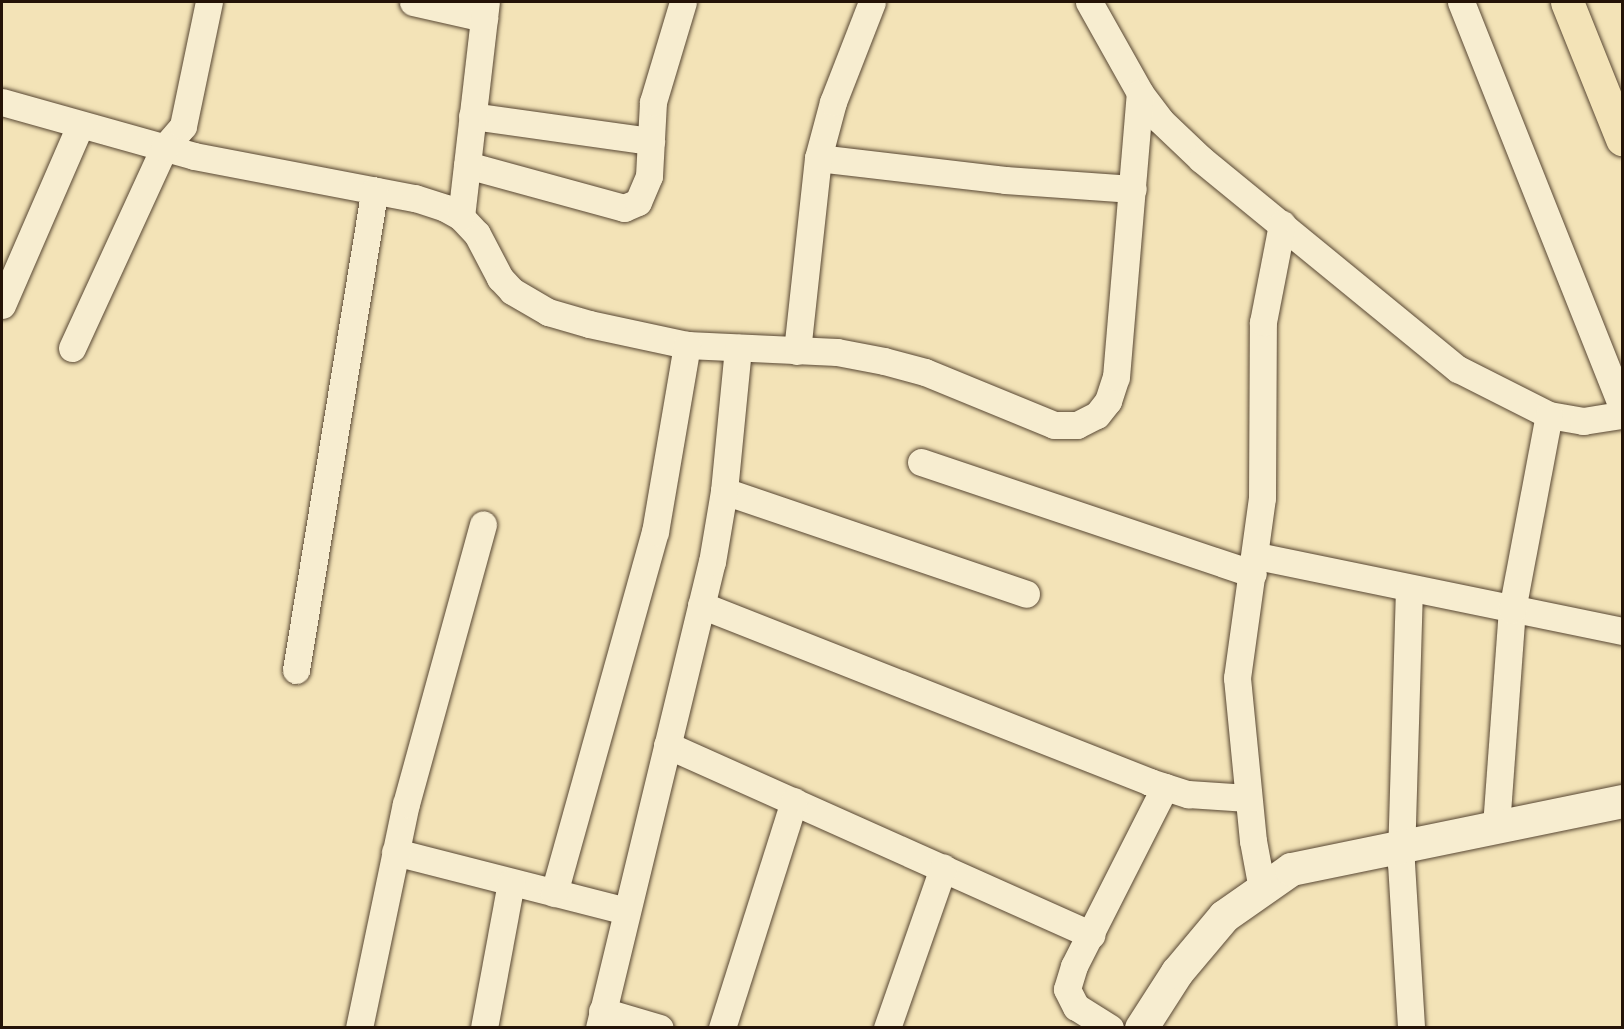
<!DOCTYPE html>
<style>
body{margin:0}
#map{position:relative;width:1624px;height:1029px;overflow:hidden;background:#f3e3b7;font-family:"IM FELL Double Pica",serif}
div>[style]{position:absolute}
.roads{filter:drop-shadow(0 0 2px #584733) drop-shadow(0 0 2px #584733)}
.street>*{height:27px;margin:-13.5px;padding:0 13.5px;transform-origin:13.5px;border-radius:13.5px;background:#f7edd0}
.secondary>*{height:33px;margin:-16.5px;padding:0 16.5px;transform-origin:16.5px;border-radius:16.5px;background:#f7edd0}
.primary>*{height:33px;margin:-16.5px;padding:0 16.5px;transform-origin:16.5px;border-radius:16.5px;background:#f3e3b7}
span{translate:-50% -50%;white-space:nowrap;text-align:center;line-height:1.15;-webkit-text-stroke:4.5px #f7edd0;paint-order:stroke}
.frame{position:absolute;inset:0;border:3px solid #241307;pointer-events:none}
</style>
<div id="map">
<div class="roads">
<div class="street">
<div style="left:413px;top:2px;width:73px;rotate:12.7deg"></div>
<div style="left:1089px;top:2px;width:104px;rotate:60.7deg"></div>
<div style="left:1140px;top:93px;width:34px;rotate:53deg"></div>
<div style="left:1160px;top:120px;width:57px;rotate:43.6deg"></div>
<div style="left:1201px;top:159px;width:332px;rotate:39.3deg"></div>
<div style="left:1458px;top:369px;width:102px;rotate:26.8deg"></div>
<div style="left:1549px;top:415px;width:35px;rotate:10deg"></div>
<div style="left:1583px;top:421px;width:39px;rotate:-9deg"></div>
<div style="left:1461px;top:2px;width:435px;rotate:68.3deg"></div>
<div style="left:2px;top:102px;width:199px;rotate:15.7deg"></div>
<div style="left:194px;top:156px;width:225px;rotate:10.8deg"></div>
<div style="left:415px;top:198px;width:32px;rotate:18deg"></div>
<div style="left:445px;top:208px;width:18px;rotate:29deg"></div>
<div style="left:461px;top:217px;width:23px;rotate:47deg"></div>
<div style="left:477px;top:234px;width:50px;rotate:62.4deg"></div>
<div style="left:500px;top:278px;width:18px;rotate:47deg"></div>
<div style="left:512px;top:291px;width:42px;rotate:30.3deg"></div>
<div style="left:548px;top:312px;width:43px;rotate:16.3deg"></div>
<div style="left:589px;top:324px;width:100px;rotate:12.1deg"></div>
<div style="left:687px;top:345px;width:150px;rotate:2.7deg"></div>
<div style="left:837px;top:352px;width:48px;rotate:10.8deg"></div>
<div style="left:884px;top:361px;width:42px;rotate:15deg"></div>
<div style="left:925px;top:372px;width:139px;rotate:22.3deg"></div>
<div style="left:1054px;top:425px;width:23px"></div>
<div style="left:1077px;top:425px;width:22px;rotate:-27deg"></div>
<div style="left:1097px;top:415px;width:18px;rotate:-52deg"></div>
<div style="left:1108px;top:401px;width:25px;rotate:-72deg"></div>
<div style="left:1116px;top:377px;width:285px;rotate:-85.2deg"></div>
<div style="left:472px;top:116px;width:181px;rotate:8deg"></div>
<div style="left:818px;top:158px;width:188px;rotate:6.7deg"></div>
<div style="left:1005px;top:180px;width:128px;rotate:4deg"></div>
<div style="left:467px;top:165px;width:163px;rotate:15.3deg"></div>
<div style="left:624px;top:208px;width:15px;rotate:-23deg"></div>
<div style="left:638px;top:202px;width:28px;rotate:-67deg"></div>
<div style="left:649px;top:176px;width:74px;rotate:-86.9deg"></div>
<div style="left:653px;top:102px;width:104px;rotate:-73.3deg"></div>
<div style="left:461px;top:217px;width:216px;rotate:-83.4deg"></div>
<div style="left:2px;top:305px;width:195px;rotate:-66.5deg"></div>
<div style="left:72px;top:348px;width:220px;rotate:-65.3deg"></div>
<div style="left:164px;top:148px;width:29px;rotate:-49deg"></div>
<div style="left:183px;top:126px;width:127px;rotate:-78.2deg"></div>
<div style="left:797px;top:351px;width:194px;rotate:-83.8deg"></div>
<div style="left:818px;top:158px;width:58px;rotate:-75deg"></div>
<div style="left:833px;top:102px;width:107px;rotate:-68.7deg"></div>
<div style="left:921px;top:462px;width:350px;rotate:18.6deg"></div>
<div style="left:724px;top:491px;width:319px;rotate:18.8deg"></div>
<div style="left:1257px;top:556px;width:373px;rotate:11.6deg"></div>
<div style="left:1409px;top:588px;width:275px;rotate:91.7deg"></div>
<div style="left:1401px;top:863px;width:165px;rotate:86.5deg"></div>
<div style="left:701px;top:605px;width:483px;rotate:21.5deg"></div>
<div style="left:1150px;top:782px;width:40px;rotate:18deg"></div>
<div style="left:1188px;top:794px;width:60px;rotate:3.8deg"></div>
<div style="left:296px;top:670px;width:486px;rotate:-80.7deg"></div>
<div style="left:667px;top:745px;width:465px;rotate:24.1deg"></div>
<div style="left:1496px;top:826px;width:217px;rotate:-85.8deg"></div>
<div style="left:1512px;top:610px;width:198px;rotate:-79.3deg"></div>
<div style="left:395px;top:852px;width:238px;rotate:14.3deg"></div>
<div style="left:1262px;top:889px;width:49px;rotate:-100.6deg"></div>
<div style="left:1253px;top:841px;width:164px;rotate:-95.6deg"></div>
<div style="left:1237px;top:678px;width:182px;rotate:-82.1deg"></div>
<div style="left:1262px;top:498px;width:176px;rotate:-89.7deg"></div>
<div style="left:1263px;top:322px;width:100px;rotate:-79deg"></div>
<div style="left:554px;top:893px;width:375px;rotate:-74.4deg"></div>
<div style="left:655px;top:532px;width:190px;rotate:-80.3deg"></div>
<div style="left:602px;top:1011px;width:60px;rotate:16.3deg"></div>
<div style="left:359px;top:1028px;width:229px;rotate:-78.2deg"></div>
<div style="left:406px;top:804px;width:290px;rotate:-74.6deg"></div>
<div style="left:484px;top:1028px;width:148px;rotate:-79.5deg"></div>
<div style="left:599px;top:1028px;width:480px;rotate:-76.4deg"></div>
<div style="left:712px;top:562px;width:72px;rotate:-80.4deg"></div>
<div style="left:724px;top:491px;width:144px;rotate:-84.4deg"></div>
<div style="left:722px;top:1028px;width:238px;rotate:-72.4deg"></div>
<div style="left:887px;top:1028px;width:170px;rotate:-70.7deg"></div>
<div style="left:1110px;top:1028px;width:40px;rotate:-148deg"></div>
<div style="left:1076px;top:1007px;width:20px;rotate:-117deg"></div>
<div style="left:1067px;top:989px;width:24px;rotate:-73deg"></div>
<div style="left:1074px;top:966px;width:201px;rotate:-63.1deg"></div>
</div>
<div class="secondary">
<div style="left:1141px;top:1028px;width:67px;rotate:-57.3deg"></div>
<div style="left:1177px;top:972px;width:73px;rotate:-50deg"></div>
<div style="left:1224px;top:916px;width:82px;rotate:-35deg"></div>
<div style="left:1291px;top:869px;width:338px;rotate:-11.6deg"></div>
</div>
<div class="primary">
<div style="left:1567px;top:2px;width:148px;rotate:68.1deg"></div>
</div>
</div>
<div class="frame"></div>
</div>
